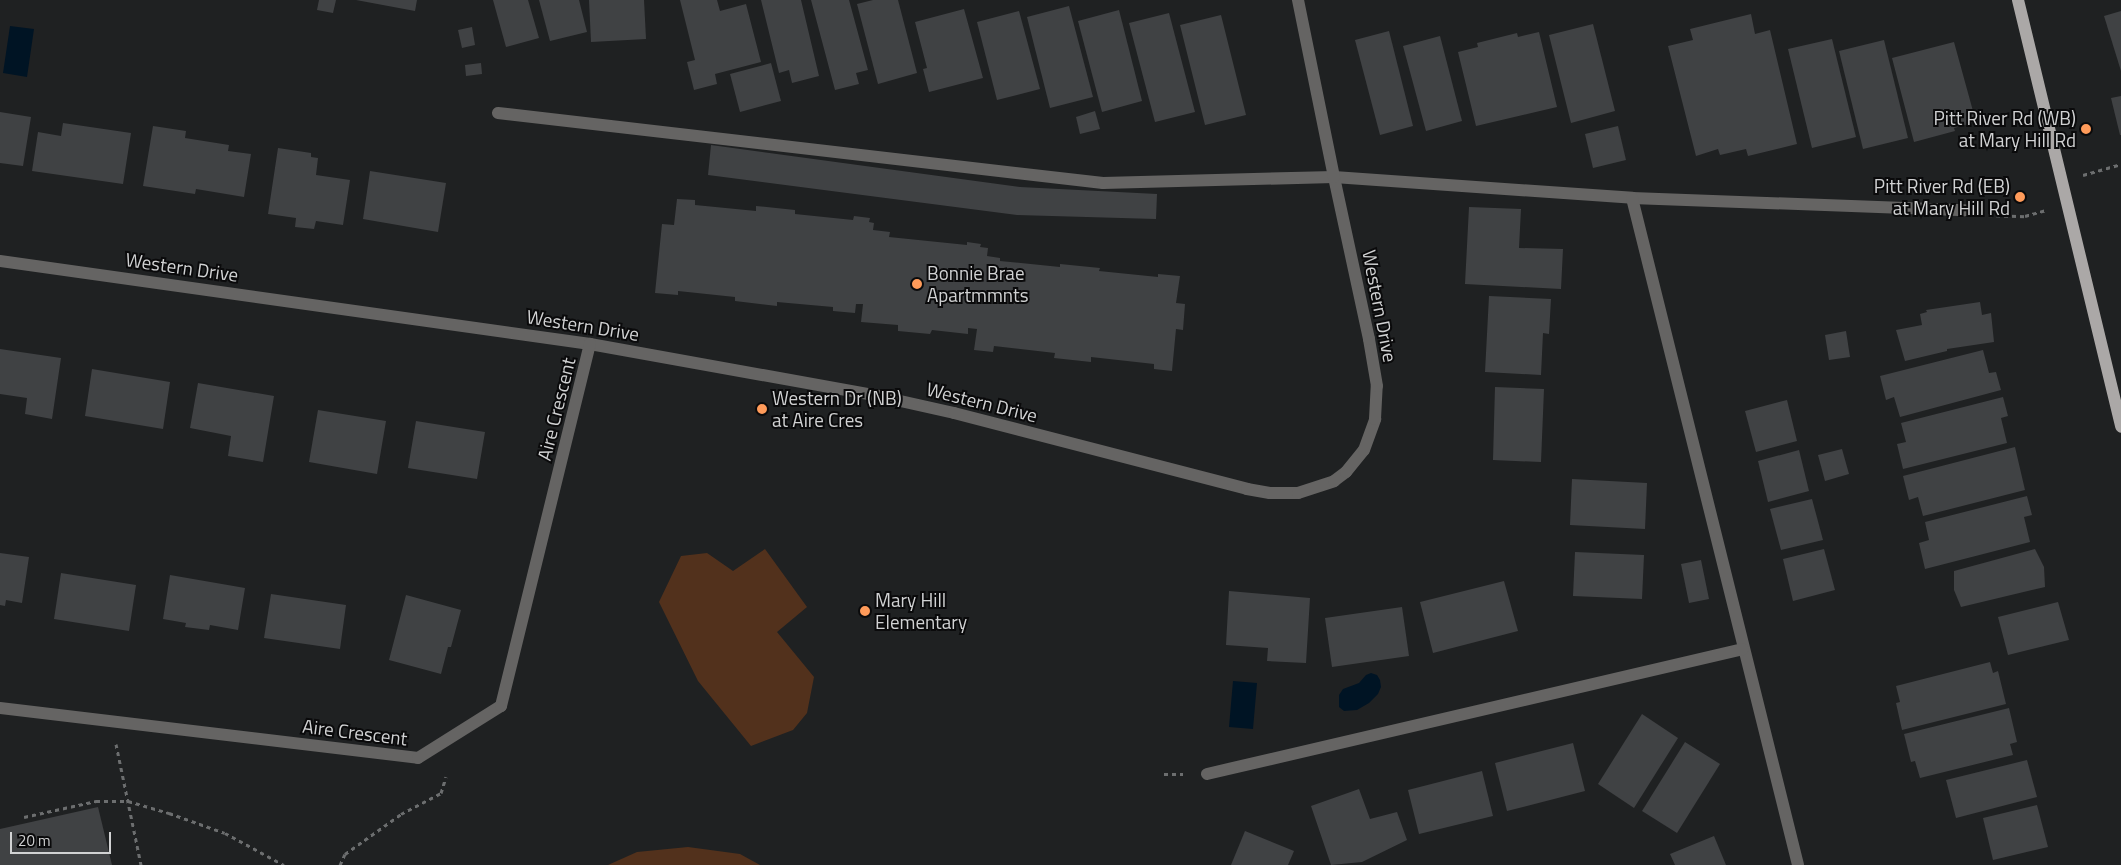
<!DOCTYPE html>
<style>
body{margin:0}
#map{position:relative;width:2121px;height:865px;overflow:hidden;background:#1f2122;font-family:"Titillium Web",sans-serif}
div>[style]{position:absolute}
.green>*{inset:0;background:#52311c}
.water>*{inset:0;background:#001424}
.building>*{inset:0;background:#404244}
.path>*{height:3px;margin-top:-1.5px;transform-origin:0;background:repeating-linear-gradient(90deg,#6c6e6f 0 4px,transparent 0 8px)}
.minor>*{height:12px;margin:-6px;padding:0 6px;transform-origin:6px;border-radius:6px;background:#656463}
.major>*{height:12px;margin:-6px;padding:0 6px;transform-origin:6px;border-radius:6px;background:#aba8a7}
.dots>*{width:14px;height:14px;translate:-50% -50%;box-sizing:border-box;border:2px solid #0a0a0b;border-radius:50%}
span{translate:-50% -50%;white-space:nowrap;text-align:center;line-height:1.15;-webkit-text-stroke:4px #0a0a0b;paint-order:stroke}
.poi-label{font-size:19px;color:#d1d2d3}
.right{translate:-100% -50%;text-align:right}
.left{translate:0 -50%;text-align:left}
.street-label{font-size:19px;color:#d1d2d3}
.scale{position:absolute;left:10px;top:832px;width:101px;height:22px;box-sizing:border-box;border:2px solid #d1d2d3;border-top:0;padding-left:6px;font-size:15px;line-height:18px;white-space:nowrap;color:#d1d2d3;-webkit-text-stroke:4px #0a0a0b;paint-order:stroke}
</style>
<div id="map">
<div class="green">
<div style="clip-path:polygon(765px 549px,807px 607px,777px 632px,814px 677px,807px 713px,793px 730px,751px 746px,698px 681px,659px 602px,681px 556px,707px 553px,733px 571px)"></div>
<div style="clip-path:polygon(688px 847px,740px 854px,760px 865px,608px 865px,637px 852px)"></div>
</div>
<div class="water">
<div style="clip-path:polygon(10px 26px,34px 29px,27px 77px,3px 73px)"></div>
<div style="clip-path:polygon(1371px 673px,1377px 675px,1380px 680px,1381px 687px,1378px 694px,1369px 703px,1357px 710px,1344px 711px,1339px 707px,1339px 695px,1343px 689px,1359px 683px,1366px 675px)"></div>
<div style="clip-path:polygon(1233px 681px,1257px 683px,1253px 729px,1229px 727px)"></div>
</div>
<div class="building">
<div style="clip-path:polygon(319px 0,336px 0,333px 13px,317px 10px)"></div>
<div style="clip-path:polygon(356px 0,417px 0,415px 11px)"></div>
<div style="clip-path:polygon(493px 0,528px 0,539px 38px,506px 47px)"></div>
<div style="clip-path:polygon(539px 0,579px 0,587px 32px,550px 41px)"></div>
<div style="clip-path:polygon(589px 0,644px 0,646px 39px,591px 42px)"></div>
<div style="clip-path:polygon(680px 0,717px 0,720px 11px,746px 4px,761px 62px,715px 74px,717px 84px,694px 90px,687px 62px,695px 60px)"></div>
<div style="clip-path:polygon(761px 0,801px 0,819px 76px,792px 83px,789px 70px,779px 73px)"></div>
<div style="clip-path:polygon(811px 0,849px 0,868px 70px,856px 73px,859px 84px,835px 90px)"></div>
<div style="clip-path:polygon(873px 0,898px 0,917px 73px,878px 84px,857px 4px)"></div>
<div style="clip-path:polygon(1069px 6px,1093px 97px,1050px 108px,1027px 17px)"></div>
<div style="clip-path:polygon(964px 9px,983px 78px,929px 92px,923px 69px,927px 68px,915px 22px)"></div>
<div style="clip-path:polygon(1119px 10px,1142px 101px,1102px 112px,1078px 21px)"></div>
<div style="clip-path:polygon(1019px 11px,1040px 89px,997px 100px,977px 22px)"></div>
<div style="clip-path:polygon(2121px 11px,2121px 71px,2104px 16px)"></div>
<div style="clip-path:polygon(1169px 13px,1195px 112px,1155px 122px,1129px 23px)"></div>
<div style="clip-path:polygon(1751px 14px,1755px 34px,1770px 30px,1797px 144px,1748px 156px,1746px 149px,1720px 155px,1718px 149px,1696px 156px,1668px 46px,1693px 40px,1690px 29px)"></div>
<div style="clip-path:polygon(1221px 15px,1246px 115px,1205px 125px,1180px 25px)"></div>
<div style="clip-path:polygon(1593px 24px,1615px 111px,1571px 123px,1549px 35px)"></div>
<div style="clip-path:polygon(472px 27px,475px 45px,462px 48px,458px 30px)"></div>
<div style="clip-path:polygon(1389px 31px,1413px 126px,1380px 135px,1355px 40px)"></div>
<div style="clip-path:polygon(1539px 32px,1557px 107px,1476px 126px,1458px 52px,1478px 47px,1477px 43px,1517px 33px,1518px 37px)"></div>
<div style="clip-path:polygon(1440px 36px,1462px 121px,1426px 131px,1403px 46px)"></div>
<div style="clip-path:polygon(1832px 39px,1856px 137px,1812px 148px,1788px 49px)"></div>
<div style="clip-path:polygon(1884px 40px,1908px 138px,1863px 149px,1839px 51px)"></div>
<div style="clip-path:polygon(1954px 42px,1976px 122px,1954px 128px,1955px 131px,1914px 142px,1892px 58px)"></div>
<div style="clip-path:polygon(481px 63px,482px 74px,466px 76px,465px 65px)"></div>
<div style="clip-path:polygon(771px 63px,781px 101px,740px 112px,730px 74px)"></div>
<div style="clip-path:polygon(2121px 96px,2121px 135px,2120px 135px,2111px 98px)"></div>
<div style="clip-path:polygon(1095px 111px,1100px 129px,1080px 134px,1076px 117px)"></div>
<div style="clip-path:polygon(0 112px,31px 117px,23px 166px,0 163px)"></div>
<div style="clip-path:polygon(63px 123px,131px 133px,123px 184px,32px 171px,38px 132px,61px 136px)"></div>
<div style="clip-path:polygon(153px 126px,186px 131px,185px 138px,229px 145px,228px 151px,251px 154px,244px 197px,196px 189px,195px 194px,143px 186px)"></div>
<div style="clip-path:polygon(1618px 126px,1626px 160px,1593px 168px,1585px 134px)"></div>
<div style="clip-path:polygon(711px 145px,1020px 187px,1157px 194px,1156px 219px,1017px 215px,708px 175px)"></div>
<div style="clip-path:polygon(278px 148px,311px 153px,311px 157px,318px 158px,316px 175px,350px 180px,343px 225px,316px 221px,314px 229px,295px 227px,296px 218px,268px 214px)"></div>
<div style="clip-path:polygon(370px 171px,446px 183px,438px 232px,363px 219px)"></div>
<div style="clip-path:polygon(677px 199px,695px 200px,695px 205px,756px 211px,756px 206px,795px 210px,795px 214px,853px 220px,854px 216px,870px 218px,869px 222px,874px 223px,873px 230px,890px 232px,889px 237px,967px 245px,967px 242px,981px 244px,980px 247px,988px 248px,987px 256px,1000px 258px,1000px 261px,1060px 267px,1060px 264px,1100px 268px,1099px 271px,1158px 277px,1158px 274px,1180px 276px,1176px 303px,1185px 304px,1183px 330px,1176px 329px,1172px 371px,1154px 369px,1154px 364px,1091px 357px,1091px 362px,1054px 358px,1055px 353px,994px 346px,993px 352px,974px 350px,977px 329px,968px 328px,968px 334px,932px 330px,930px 334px,898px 331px,898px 325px,861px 322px,863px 304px,856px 304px,855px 313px,833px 311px,833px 307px,777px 302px,777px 306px,735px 301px,735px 297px,678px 291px,678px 295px,655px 293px,662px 224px,674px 225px)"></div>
<div style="clip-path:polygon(1469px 207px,1521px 209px,1519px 248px,1563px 249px,1561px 289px,1465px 284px)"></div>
<div style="clip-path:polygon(1489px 296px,1551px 299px,1549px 334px,1543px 333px,1541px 375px,1485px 372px)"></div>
<div style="clip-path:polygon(1980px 302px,1982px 315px,1991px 313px,1994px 342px,1947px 349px,1947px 351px,1905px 361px,1896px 330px,1922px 325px,1920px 314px,1927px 312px,1926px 310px)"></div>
<div style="clip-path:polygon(1846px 331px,1850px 357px,1829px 360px,1825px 335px)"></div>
<div style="clip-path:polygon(0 349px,61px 358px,52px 419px,25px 414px,27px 398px,0 394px)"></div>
<div style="clip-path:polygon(1983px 350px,1989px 373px,1996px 372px,2001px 390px,1900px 417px,1894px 397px,1886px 400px,1880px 376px)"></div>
<div style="clip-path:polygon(92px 369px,170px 382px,163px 429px,85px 416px)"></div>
<div style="clip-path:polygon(198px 383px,274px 396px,263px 462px,228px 456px,231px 436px,190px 428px)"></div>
<div style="clip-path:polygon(1495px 387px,1544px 389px,1541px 462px,1493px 460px)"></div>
<div style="clip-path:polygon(2003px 397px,2008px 416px,2001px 418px,2007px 443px,1903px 469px,1897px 444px,1906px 442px,1901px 423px)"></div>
<div style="clip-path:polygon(1787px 400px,1797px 441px,1756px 452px,1745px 411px)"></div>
<div style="clip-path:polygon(318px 410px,386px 421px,377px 474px,309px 462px)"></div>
<div style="clip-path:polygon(416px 421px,485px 432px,477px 479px,408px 468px)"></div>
<div style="clip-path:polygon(2015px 447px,2025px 490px,1923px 516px,1918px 497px,1909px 500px,1903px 476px)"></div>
<div style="clip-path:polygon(1842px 449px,1849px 474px,1825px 481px,1818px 455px)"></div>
<div style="clip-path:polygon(1799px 450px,1809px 491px,1768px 502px,1758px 461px)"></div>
<div style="clip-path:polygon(1572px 479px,1647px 483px,1645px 529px,1570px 525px)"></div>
<div style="clip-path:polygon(2027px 496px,2032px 515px,2024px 517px,2030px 542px,1925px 569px,1919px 543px,1929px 540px,1925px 522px)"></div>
<div style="clip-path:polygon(1812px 499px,1823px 540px,1781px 550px,1770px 509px)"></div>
<div style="clip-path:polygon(1824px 549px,1835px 590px,1793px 601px,1783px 559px)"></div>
<div style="clip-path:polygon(2035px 549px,2044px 567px,2045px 587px,1961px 607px,1954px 590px,1954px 571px)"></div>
<div style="clip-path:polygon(1575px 552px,1644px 555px,1642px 599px,1573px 596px)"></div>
<div style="clip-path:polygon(0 553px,29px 557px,22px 603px,6px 600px,5px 606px,0 605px)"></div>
<div style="clip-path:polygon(1701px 560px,1709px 599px,1689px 603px,1681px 564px)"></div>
<div style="clip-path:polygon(61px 573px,136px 585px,129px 631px,54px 619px)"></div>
<div style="clip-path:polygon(170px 575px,245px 588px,238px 630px,210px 625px,209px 630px,185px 627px,186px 623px,163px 619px)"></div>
<div style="clip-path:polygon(1504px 581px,1518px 631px,1433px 653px,1420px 602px)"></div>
<div style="clip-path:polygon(1229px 591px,1310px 598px,1306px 663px,1267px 661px,1268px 648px,1226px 645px)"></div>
<div style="clip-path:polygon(271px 594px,346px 605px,340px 649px,264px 638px)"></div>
<div style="clip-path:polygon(406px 595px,461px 610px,451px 647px,448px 647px,441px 674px,389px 660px)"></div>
<div style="clip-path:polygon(2058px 602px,2069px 640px,2008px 655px,1998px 617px)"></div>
<div style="clip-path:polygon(1402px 607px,1409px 656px,1332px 667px,1325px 618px)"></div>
<div style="clip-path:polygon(1990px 662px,1993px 673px,1998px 671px,2006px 704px,1902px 730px,1896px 703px,1900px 702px,1896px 686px)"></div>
<div style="clip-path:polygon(2009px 708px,2017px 742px,2010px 744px,2013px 755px,1920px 778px,1915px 761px,1911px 762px,1904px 734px)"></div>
<div style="clip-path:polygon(1642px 714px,1678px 738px,1634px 808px,1598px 784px)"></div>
<div style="clip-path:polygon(1685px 742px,1720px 764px,1677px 833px,1642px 811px)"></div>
<div style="clip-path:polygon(1573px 743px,1585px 791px,1507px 811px,1495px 763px)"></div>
<div style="clip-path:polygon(2027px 760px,2037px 797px,1956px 818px,1946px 780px)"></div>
<div style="clip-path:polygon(1482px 771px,1493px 816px,1419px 834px,1408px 790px)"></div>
<div style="clip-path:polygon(1359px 789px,1370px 819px,1397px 812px,1407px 840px,1362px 862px,1331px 865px,1311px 806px)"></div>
<div style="clip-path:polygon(2037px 805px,2048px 847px,1993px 860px,1983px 818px)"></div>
<div style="clip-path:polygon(98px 807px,112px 865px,0 865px,0 829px)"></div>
<div style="clip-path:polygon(1245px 831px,1294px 851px,1288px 865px,1231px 865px)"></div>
<div style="clip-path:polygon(1714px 836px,1726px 865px,1675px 865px,1670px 854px)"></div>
</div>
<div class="path">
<div style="left:2083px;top:175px;width:40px;rotate:-16deg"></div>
<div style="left:1988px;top:215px;width:37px;rotate:2deg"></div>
<div style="left:2025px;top:216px;width:22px;rotate:-16deg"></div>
<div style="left:116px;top:744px;width:124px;rotate:78.3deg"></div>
<div style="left:1164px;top:774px;width:19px"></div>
<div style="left:24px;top:817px;width:74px;rotate:-12.5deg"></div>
<div style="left:96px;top:801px;width:32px"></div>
<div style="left:128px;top:801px;width:43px;rotate:16.3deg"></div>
<div style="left:169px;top:813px;width:59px;rotate:19.7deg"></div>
<div style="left:225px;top:833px;width:67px;rotate:28.5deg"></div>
<div style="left:340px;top:865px;width:12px;rotate:-66deg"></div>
<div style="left:345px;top:854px;width:69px;rotate:-35.5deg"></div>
<div style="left:401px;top:814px;width:45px;rotate:-27.7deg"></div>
<div style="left:441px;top:793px;width:17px;rotate:-73deg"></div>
</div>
<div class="minor">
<div style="left:498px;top:113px;width:609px;rotate:6.6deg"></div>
<div style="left:1103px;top:183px;width:231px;rotate:-1.5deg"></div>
<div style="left:1334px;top:177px;width:299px;rotate:4deg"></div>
<div style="left:1632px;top:198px;width:333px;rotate:2.1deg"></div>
<div style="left:1632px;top:198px;width:687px;rotate:76.02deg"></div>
<div style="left:0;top:261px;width:596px;rotate:8.01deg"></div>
<div style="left:590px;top:344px;width:293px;rotate:10.2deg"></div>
<div style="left:878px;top:396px;width:78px;rotate:12.6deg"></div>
<div style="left:954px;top:413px;width:303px;rotate:14.5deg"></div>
<div style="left:1247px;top:489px;width:23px;rotate:10deg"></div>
<div style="left:1270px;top:493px;width:28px"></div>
<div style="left:1298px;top:493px;width:38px;rotate:-18deg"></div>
<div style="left:1334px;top:481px;width:15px;rotate:-37deg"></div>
<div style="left:1346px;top:472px;width:28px;rotate:-51deg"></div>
<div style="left:1364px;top:450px;width:33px;rotate:-70deg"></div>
<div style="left:1375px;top:419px;width:33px;rotate:-87deg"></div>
<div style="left:1377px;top:386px;width:48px;rotate:-99.7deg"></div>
<div style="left:1369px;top:339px;width:166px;rotate:-102.2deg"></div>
<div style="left:1334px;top:177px;width:181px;rotate:-101.5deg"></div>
<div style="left:0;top:708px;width:421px;rotate:6.8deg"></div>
<div style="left:418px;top:758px;width:98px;rotate:-32.1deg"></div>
<div style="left:501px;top:706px;width:373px;rotate:-76.2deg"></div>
<div style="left:1207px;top:774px;width:550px;rotate:-13.13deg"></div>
</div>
<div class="major">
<div style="left:2018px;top:0;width:439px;rotate:76.4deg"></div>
</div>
<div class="dots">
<div style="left:2086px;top:129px;background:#ff9b5a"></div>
<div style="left:2020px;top:197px;background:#ff9b5a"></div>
<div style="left:917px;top:284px;background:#ff9b5a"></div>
<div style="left:762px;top:409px;background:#ff9b5a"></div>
<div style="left:865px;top:611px;background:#ff9b5a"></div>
</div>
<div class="poi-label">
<span class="right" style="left:2076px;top:129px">Pitt River Rd (WB)<br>at Mary Hill Rd</span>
<span class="right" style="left:2010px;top:197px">Pitt River Rd (EB)<br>at Mary Hill Rd</span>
<span class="left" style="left:927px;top:284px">Bonnie Brae<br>Apartmmnts</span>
<span class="left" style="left:772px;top:409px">Western Dr (NB)<br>at Aire Cres</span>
<span class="left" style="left:875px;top:611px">Mary Hill<br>Elementary</span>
</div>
<div class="street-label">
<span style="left:182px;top:267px;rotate:8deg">Western Drive</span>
<span style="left:1380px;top:306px;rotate:79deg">Western Drive</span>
<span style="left:583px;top:325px;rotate:9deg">Western Drive</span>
<span style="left:982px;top:402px;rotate:14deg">Western Drive</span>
<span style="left:556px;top:409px;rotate:-76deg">Aire Crescent</span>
<span style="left:355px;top:732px;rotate:7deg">Aire Crescent</span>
</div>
<div class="scale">20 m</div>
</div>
